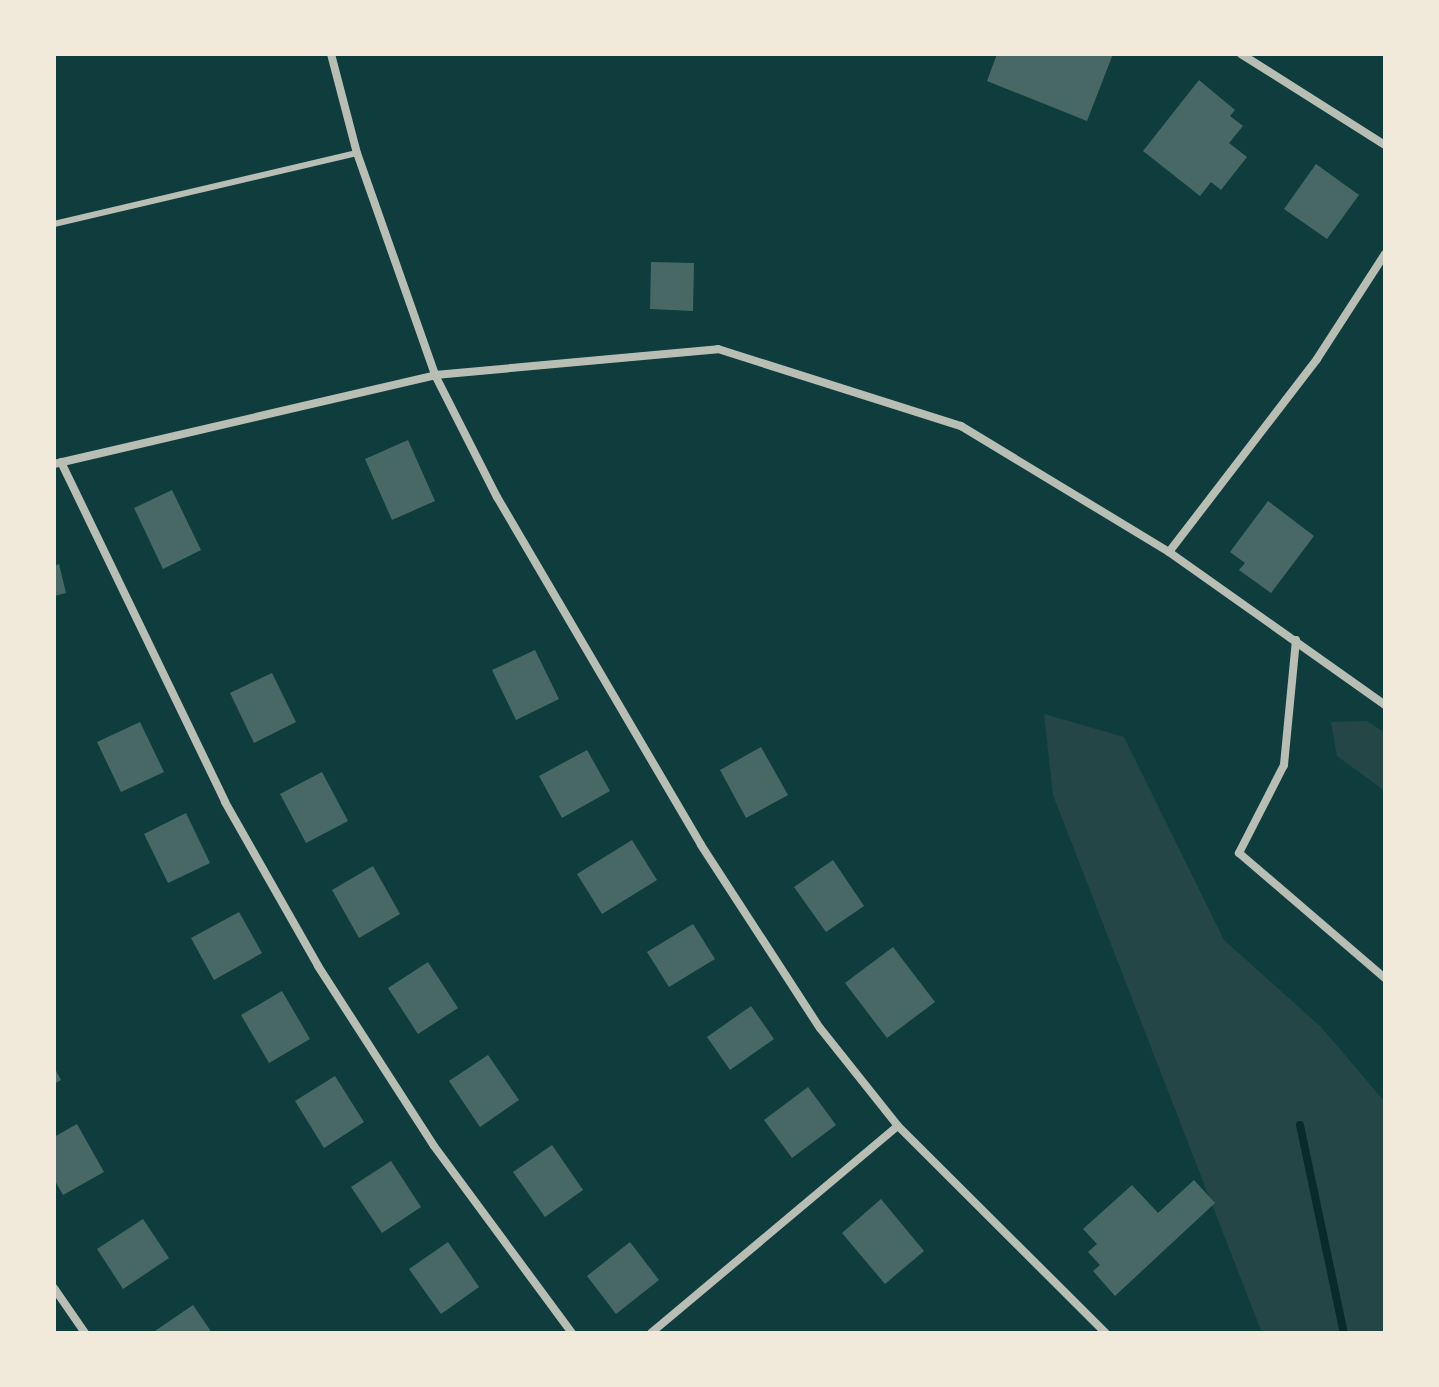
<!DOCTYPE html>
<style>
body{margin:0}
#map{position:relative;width:1439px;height:1387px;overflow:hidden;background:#0f3d3e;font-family:Roboto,sans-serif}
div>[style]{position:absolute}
.green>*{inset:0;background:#244646}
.stream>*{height:8px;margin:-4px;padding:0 4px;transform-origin:4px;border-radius:4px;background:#0a2a2b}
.building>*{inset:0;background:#486865}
.service>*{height:6px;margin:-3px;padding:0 3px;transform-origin:3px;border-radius:3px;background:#b8beb3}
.minor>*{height:8px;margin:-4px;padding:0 4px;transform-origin:4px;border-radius:4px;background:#b8beb3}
span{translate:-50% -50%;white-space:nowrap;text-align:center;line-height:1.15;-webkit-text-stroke:8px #f1e9da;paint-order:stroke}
.frame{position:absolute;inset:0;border:56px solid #f1e9da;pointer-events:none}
</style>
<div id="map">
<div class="green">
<div style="clip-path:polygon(1044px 714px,1124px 737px,1224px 940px,1321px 1027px,1385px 1102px,1385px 1333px,1262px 1333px,1053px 795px)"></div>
<div style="clip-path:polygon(1367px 721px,1385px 733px,1385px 791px,1337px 756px,1331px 722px)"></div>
</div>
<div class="stream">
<div style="left:1300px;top:1125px;width:213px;rotate:78.1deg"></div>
</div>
<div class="building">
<div style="clip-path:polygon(997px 54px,1113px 54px,1087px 121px,987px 81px)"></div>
<div style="clip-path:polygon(1199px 80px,1235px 110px,1230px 116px,1243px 126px,1229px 143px,1247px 157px,1221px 190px,1211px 182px,1200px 196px,1143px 151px)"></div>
<div style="clip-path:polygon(1316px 164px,1359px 195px,1327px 239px,1284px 209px)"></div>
<div style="clip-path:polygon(651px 262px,694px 263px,693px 311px,650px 309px)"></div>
<div style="clip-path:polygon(408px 440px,435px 501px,392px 520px,365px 459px)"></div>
<div style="clip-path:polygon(172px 490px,201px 550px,163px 569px,134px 508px)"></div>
<div style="clip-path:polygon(1268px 501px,1314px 536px,1271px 593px,1239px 570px,1245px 563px,1230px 552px)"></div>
<div style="clip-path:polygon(59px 564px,66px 593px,54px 596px,54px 566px)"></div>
<div style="clip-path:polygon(535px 650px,559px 699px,516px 720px,492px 670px)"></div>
<div style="clip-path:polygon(272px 673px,296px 722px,254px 743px,230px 693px)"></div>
<div style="clip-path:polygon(140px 722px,164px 772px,121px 792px,97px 742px)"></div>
<div style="clip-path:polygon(761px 747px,788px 795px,746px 818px,720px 770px)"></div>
<div style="clip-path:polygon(587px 750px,610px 791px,562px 818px,539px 776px)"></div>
<div style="clip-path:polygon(322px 772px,348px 821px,306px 843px,280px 794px)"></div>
<div style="clip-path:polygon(186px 813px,210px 863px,168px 883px,144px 834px)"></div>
<div style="clip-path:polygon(632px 840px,657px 880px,602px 914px,577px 874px)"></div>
<div style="clip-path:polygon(833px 860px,864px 906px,826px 932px,794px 887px)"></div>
<div style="clip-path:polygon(373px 866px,400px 914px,359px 938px,332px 890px)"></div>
<div style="clip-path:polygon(239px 912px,262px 953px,214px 980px,191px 938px)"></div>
<div style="clip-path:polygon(693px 924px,715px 959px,669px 987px,647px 952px)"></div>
<div style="clip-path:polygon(893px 947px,935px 1002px,887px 1038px,845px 983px)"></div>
<div style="clip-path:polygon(428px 962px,458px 1008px,418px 1034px,388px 988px)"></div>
<div style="clip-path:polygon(282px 991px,310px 1039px,269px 1063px,241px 1015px)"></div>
<div style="clip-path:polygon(751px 1006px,774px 1039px,730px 1070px,707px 1037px)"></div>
<div style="clip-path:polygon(488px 1055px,519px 1100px,480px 1127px,449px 1081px)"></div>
<div style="clip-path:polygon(54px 1067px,61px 1080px,54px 1084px)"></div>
<div style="clip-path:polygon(335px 1076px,364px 1122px,324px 1148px,295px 1101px)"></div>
<div style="clip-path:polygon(808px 1087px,836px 1125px,792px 1158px,764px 1120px)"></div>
<div style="clip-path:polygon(77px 1124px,104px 1172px,63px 1195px,54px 1179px,54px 1137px)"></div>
<div style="clip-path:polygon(552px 1145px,583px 1190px,545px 1217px,513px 1172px)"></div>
<div style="clip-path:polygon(391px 1161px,421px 1207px,382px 1233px,351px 1187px)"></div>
<div style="clip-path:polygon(1194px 1180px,1215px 1203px,1115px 1296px,1093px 1271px,1100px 1265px,1088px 1252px,1097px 1244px,1083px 1229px,1132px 1185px,1158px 1213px)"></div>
<div style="clip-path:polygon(881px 1199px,924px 1251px,885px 1284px,842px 1233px)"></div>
<div style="clip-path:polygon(143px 1219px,169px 1258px,123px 1289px,97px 1249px)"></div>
<div style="clip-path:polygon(448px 1242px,479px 1287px,441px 1314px,409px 1269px)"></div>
<div style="clip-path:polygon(630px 1242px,659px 1280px,616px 1314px,587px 1276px)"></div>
<div style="clip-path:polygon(193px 1305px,212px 1333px,152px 1333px)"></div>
</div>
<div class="service">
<div style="left:54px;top:224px;width:311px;rotate:-13.2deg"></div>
</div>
<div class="minor">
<div style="left:331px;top:54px;width:102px;rotate:75.3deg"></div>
<div style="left:357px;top:153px;width:235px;rotate:70.6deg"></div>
<div style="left:435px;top:375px;width:137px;rotate:63.1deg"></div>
<div style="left:497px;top:497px;width:403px;rotate:59.6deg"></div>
<div style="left:701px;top:845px;width:218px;rotate:57deg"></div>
<div style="left:820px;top:1028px;width:125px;rotate:51.5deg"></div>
<div style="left:898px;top:1126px;width:293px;rotate:44.9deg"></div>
<div style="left:1241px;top:54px;width:170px;rotate:32.3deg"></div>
<div style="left:61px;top:462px;width:377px;rotate:64.2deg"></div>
<div style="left:225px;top:802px;width:189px;rotate:60.4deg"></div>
<div style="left:318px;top:966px;width:214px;rotate:57.2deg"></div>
<div style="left:434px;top:1146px;width:232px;rotate:53.6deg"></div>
<div style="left:54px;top:464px;width:391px;rotate:-13.1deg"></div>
<div style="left:435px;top:375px;width:284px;rotate:-5.2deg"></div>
<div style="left:718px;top:349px;width:255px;rotate:17.6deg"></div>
<div style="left:961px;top:426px;width:243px;rotate:31.2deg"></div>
<div style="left:1169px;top:552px;width:265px;rotate:35.3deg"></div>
<div style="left:1169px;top:552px;width:243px;rotate:-52.5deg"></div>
<div style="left:1317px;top:359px;width:125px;rotate:-57.1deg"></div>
<div style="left:1296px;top:640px;width:126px;rotate:95.5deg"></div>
<div style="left:1284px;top:765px;width:99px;rotate:117.1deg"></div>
<div style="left:1239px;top:853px;width:192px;rotate:40.6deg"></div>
<div style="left:54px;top:1288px;width:55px;rotate:55.4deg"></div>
<div style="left:651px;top:1333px;width:322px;rotate:-40deg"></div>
</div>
<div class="frame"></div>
</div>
